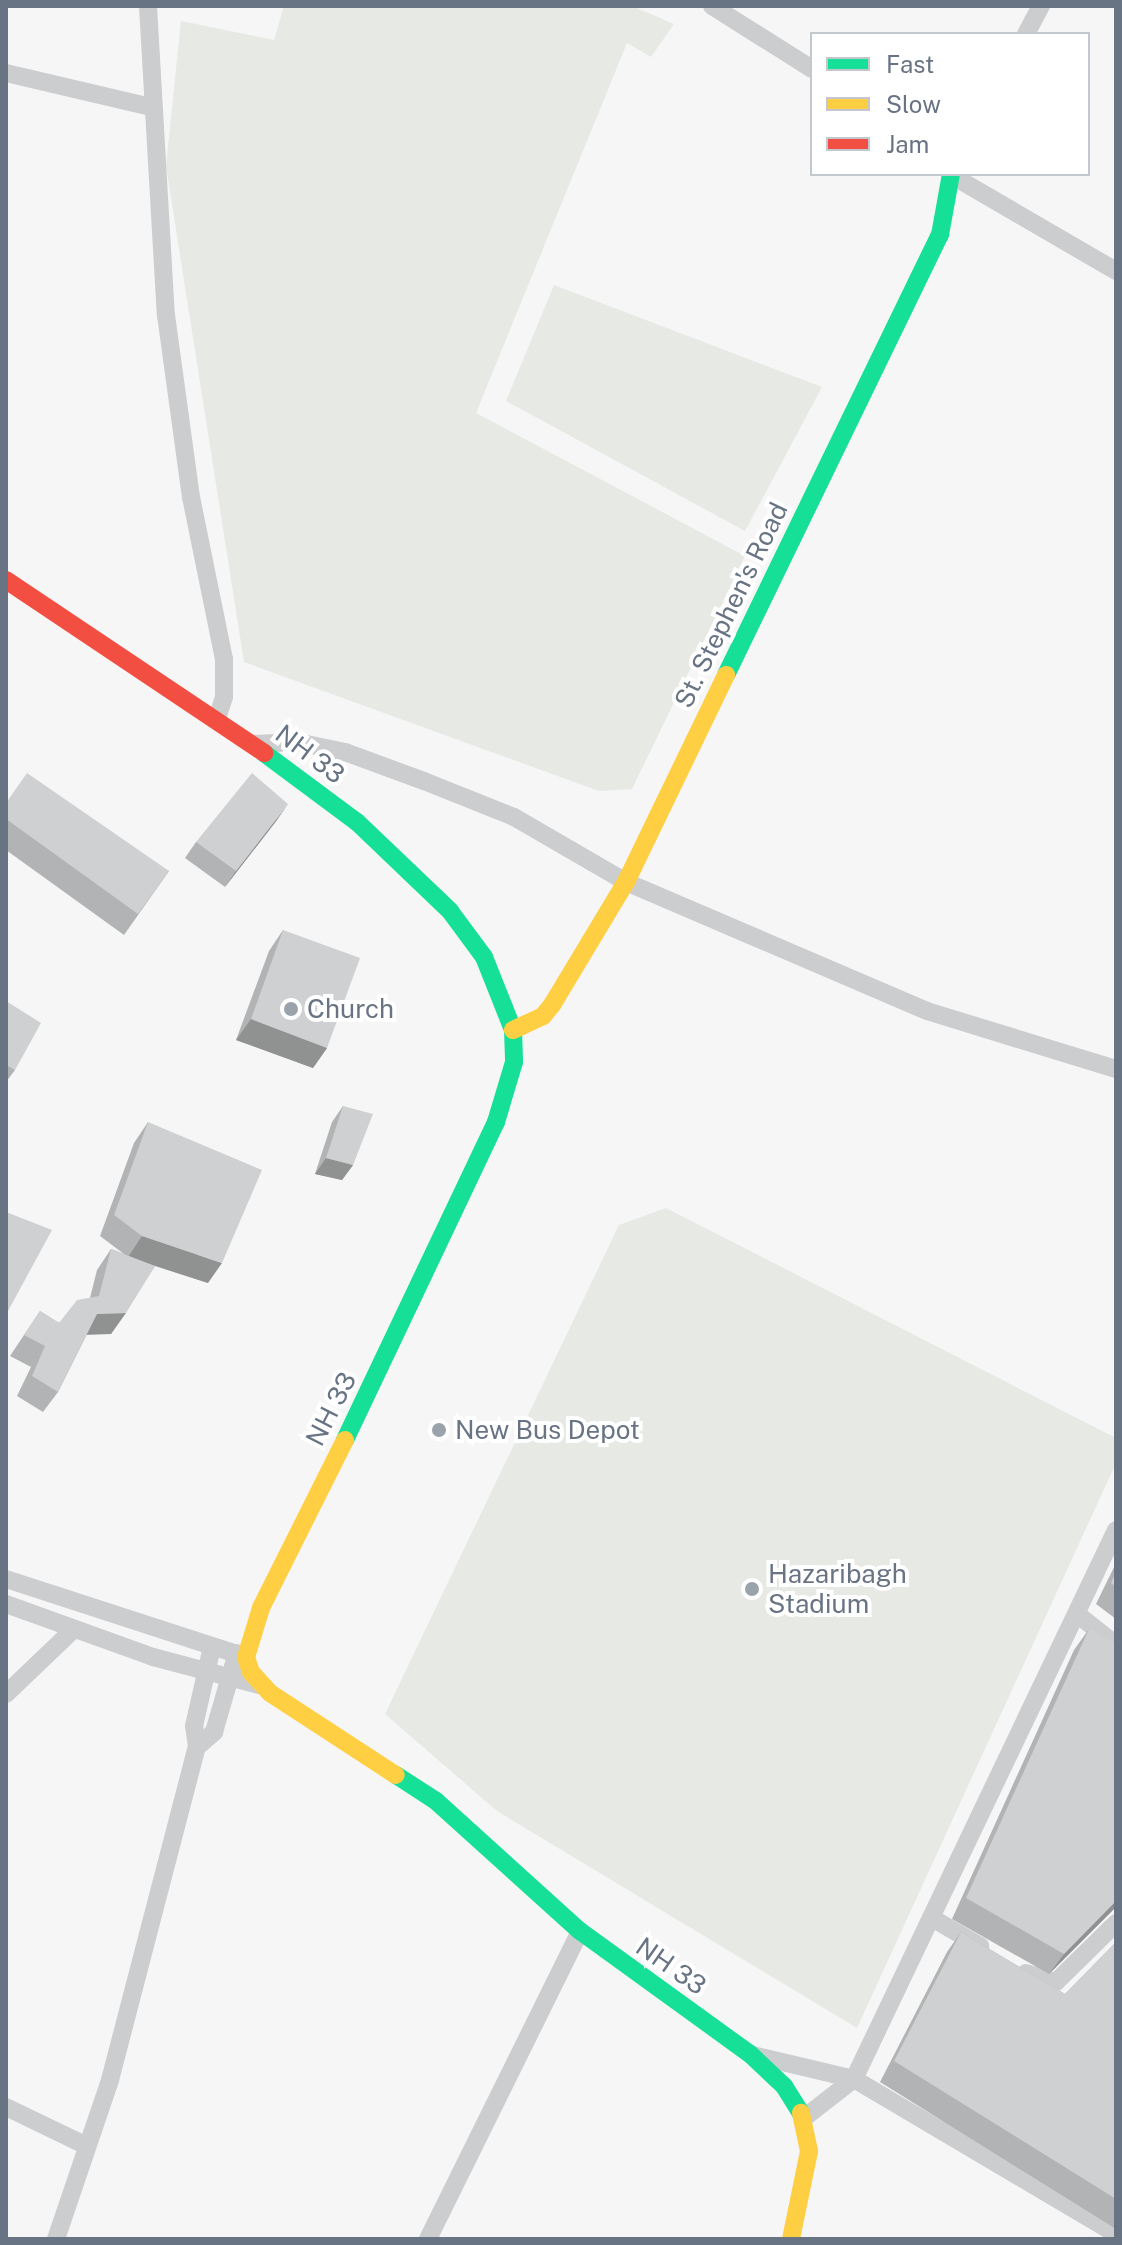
<!DOCTYPE html>
<style>
body{margin:0}
#map{position:relative;width:1122px;height:2245px;overflow:hidden;background:#f6f6f6;font-family:"Public Sans",sans-serif}
div>[style]{position:absolute}
.green>*{inset:0;background:#e6e9e4}
.street>*{height:18px;margin:-9px;padding:0 9px;transform-origin:9px;border-radius:9px;background:#cccdcf}
.fast>*{height:18px;margin:-9px;padding:0 9px;transform-origin:9px;border-radius:9px;background:#16e098}
.slow>*{height:18px;margin:-9px;padding:0 9px;transform-origin:9px;border-radius:9px;background:#ffcf43}
.jam>*{height:18px;margin:-9px;padding:0 9px;transform-origin:9px;border-radius:9px;background:#f24e42}
.wall>*{inset:0;background:#b1b3b4}
.shaded-wall>*{inset:0;background:#909292}
.building>*{inset:0;background:#ced0d1}
.dots>*{width:22px;height:22px;translate:-50% -50%;box-sizing:border-box;border:4px solid #fff;border-radius:50%}
span{translate:-50% -50%;white-space:nowrap;text-align:center;line-height:1.15;-webkit-text-stroke:8px #fff;paint-order:stroke}
.street-label{font-size:26px;color:#687484}
.poi-label{font-size:26px;color:#687484}
.left{translate:0 -50%;text-align:left}
.frame{position:absolute;inset:0;border:8px solid #687484;pointer-events:none}
.legend{position:absolute;left:810px;top:32px;width:280px;height:144px;box-sizing:border-box;background:#fff;border:2px solid #c3c7ce;margin:0;padding:10px 14px;list-style:none;font-size:24px;color:#687484}
.legend li{display:flex;align-items:center;gap:16px;height:40px}
.legend b{width:40px;border:2px solid #c3c7ce}
</style>
<div id="map">
<div class="green">
<div style="clip-path:polygon(284px 6px,632px 6px,674px 24px,651px 57px,627px 43px,476px 413px,745px 556px,632px 789px,599px 791px,244px 662px,166px 166px,181px 21px,274px 40px)"></div>
<div style="clip-path:polygon(554px 285px,822px 387px,745px 531px,506px 401px)"></div>
<div style="clip-path:polygon(666px 1208px,1116px 1438px,1116px 1463px,857px 2028px,497px 1811px,385px 1714px,619px 1225px)"></div>
</div>
<div class="street">
<div style="left:148px;top:6px;width:310px;rotate:86.7deg"></div>
<div style="left:166px;top:315px;width:184px;rotate:82.2deg"></div>
<div style="left:191px;top:497px;width:165px;rotate:78.5deg"></div>
<div style="left:224px;top:659px;width:38px;rotate:90deg"></div>
<div style="left:224px;top:697px;width:22px;rotate:108deg"></div>
<div style="left:712px;top:6px;width:118px;rotate:32.2deg"></div>
<div style="left:1026px;top:34px;width:32px;rotate:-62deg"></div>
<div style="left:6px;top:73px;width:149px;rotate:13.2deg"></div>
<div style="left:951px;top:175px;width:191px;rotate:30.2deg"></div>
<div style="left:253px;top:744px;width:44px;rotate:-2.6deg"></div>
<div style="left:297px;top:742px;width:49px;rotate:11.8deg"></div>
<div style="left:345px;top:752px;width:84px;rotate:20.2deg"></div>
<div style="left:424px;top:781px;width:97px;rotate:21.8deg"></div>
<div style="left:514px;top:817px;width:129px;rotate:30.1deg"></div>
<div style="left:626px;top:882px;width:327px;rotate:23.2deg"></div>
<div style="left:927px;top:1011px;width:198px;rotate:17.1deg"></div>
<div style="left:6px;top:1579px;width:252px;rotate:18deg"></div>
<div style="left:6px;top:1604px;width:156px;rotate:19.8deg"></div>
<div style="left:153px;top:1657px;width:110px;rotate:14.8deg"></div>
<div style="left:1077px;top:1614px;width:50px;rotate:38.5deg"></div>
<div style="left:6px;top:1694px;width:94px;rotate:-43.7deg"></div>
<div style="left:197px;top:1747px;width:23px;rotate:-41deg"></div>
<div style="left:214px;top:1732px;width:82px;rotate:-73.8deg"></div>
<div style="left:932px;top:1918px;width:56px;rotate:30.3deg"></div>
<div style="left:1026px;top:1973px;width:31px;rotate:17deg"></div>
<div style="left:1056px;top:1982px;width:84px;rotate:-44.5deg"></div>
<div style="left:752px;top:2055px;width:105px;rotate:13.2deg"></div>
<div style="left:854px;top:2079px;width:304px;rotate:30.6deg"></div>
<div style="left:6px;top:2107px;width:90px;rotate:25.7deg"></div>
<div style="left:804px;top:2118px;width:63px;rotate:-38deg"></div>
<div style="left:854px;top:2079px;width:608px;rotate:-64.49deg"></div>
<div style="left:56px;top:2239px;width:168px;rotate:-71.2deg"></div>
<div style="left:110px;top:2080px;width:344px;rotate:-75.4deg"></div>
<div style="left:197px;top:1747px;width:21px;rotate:-98deg"></div>
<div style="left:194px;top:1726px;width:81px;rotate:-77.2deg"></div>
<div style="left:428px;top:2239px;width:343px;rotate:-63.7deg"></div>
</div>
<div class="fast">
<div style="left:726px;top:675px;width:489px;rotate:-64.1deg"></div>
<div style="left:940px;top:235px;width:62px;rotate:-79.8deg"></div>
<div style="left:264px;top:753px;width:116px;rotate:36.6deg"></div>
<div style="left:357px;top:822px;width:129px;rotate:43.7deg"></div>
<div style="left:450px;top:911px;width:57px;rotate:53.5deg"></div>
<div style="left:484px;top:957px;width:79px;rotate:68.3deg"></div>
<div style="left:513px;top:1030px;width:32px;rotate:88deg"></div>
<div style="left:514px;top:1062px;width:63px;rotate:106.7deg"></div>
<div style="left:496px;top:1122px;width:352px;rotate:115.4deg"></div>
<div style="left:396px;top:1775px;width:48px;rotate:33deg"></div>
<div style="left:436px;top:1801px;width:194px;rotate:42.1deg"></div>
<div style="left:580px;top:1931px;width:210px;rotate:35.9deg"></div>
<div style="left:750px;top:2054px;width:47px;rotate:43.3deg"></div>
<div style="left:784px;top:2086px;width:32px;rotate:58deg"></div>
</div>
<div class="slow">
<div style="left:513px;top:1030px;width:33px;rotate:-25deg"></div>
<div style="left:543px;top:1016px;width:14px;rotate:-51deg"></div>
<div style="left:552px;top:1005px;width:144px;rotate:-59deg"></div>
<div style="left:626px;top:882px;width:230px;rotate:-64.2deg"></div>
<div style="left:345px;top:1440px;width:188px;rotate:116.6deg"></div>
<div style="left:261px;top:1608px;width:51px;rotate:107deg"></div>
<div style="left:246px;top:1657px;width:16px;rotate:72deg"></div>
<div style="left:251px;top:1672px;width:28px;rotate:48deg"></div>
<div style="left:270px;top:1693px;width:150px;rotate:33.1deg"></div>
<div style="left:791px;top:2239px;width:90px;rotate:-78.4deg"></div>
<div style="left:809px;top:2151px;width:39px;rotate:-102deg"></div>
</div>
<div class="jam">
<div style="left:6px;top:580px;width:311px;rotate:33.8deg"></div>
</div>
<div class="wall">
<div style="clip-path:polygon(6px 803px,169px 871px,124px 935px,6px 850px)"></div>
<div style="clip-path:polygon(277px 820px,225px 887px,185px 858px,196px 842px)"></div>
<div style="clip-path:polygon(283px 930px,327px 1048px,313px 1068px,236px 1040px,269px 951px)"></div>
<div style="clip-path:polygon(6px 1001px,15px 1070px,6px 1082px)"></div>
<div style="clip-path:polygon(343px 1106px,353px 1165px,342px 1180px,315px 1174px,332px 1122px)"></div>
<div style="clip-path:polygon(148px 1122px,208px 1283px,155px 1266px,111px 1334px,87px 1334px,58px 1392px,43px 1412px,17px 1396px,31px 1367px,10px 1356px,40px 1311px,59px 1323px,90px 1298px,97px 1270px,111px 1249px,124px 1254px,100px 1236px,134px 1143px)"></div>
<div style="clip-path:polygon(1116px 1563px,1116px 1619px,1096px 1604px)"></div>
<div style="clip-path:polygon(1089px 1629px,1116px 1907px,1049px 1974px,952px 1919px,1074px 1650px)"></div>
<div style="clip-path:polygon(961px 1932px,1065px 1994px,1116px 1942px,1116px 2229px,880px 2082px,947px 1952px)"></div>
</div>
<div class="shaded-wall">
<div style="clip-path:polygon(288px 804px,277px 820px,225px 887px,236px 871px)"></div>
<div style="clip-path:polygon(251px 1019px,327px 1048px,313px 1068px,236px 1040px)"></div>
<div style="clip-path:polygon(326px 1158px,353px 1165px,342px 1180px,315px 1174px)"></div>
<div style="clip-path:polygon(142px 1236px,222px 1263px,208px 1283px,128px 1257px)"></div>
<div style="clip-path:polygon(126px 1313px,111px 1334px,83px 1335px,97px 1314px)"></div>
<div style="clip-path:polygon(1116px 1901px,1116px 1907px,1049px 1974px,1064px 1954px)"></div>
</div>
<div class="building">
<div style="clip-path:polygon(27px 773px,169px 871px,138px 914px,6px 819px,6px 803px)"></div>
<div style="clip-path:polygon(252px 773px,288px 804px,236px 871px,196px 842px)"></div>
<div style="clip-path:polygon(283px 930px,360px 958px,327px 1048px,251px 1019px)"></div>
<div style="clip-path:polygon(6px 1001px,41px 1023px,15px 1070px,6px 1065px)"></div>
<div style="clip-path:polygon(343px 1106px,373px 1114px,353px 1165px,326px 1158px)"></div>
<div style="clip-path:polygon(148px 1122px,262px 1170px,222px 1263px,142px 1236px,114px 1215px)"></div>
<div style="clip-path:polygon(6px 1212px,52px 1230px,8px 1311px,6px 1311px)"></div>
<div style="clip-path:polygon(111px 1249px,155px 1266px,126px 1313px,97px 1314px,58px 1392px,32px 1376px,45px 1346px,24px 1335px,40px 1311px,59px 1323px,77px 1300px,99px 1296px)"></div>
<div style="clip-path:polygon(1116px 1572px,1116px 1587px,1111px 1583px)"></div>
<div style="clip-path:polygon(1089px 1629px,1116px 1644px,1116px 1901px,1064px 1954px,966px 1898px)"></div>
<div style="clip-path:polygon(961px 1932px,1065px 1994px,1116px 1942px,1116px 2199px,894px 2061px)"></div>
</div>
<div class="dots">
<div style="left:291px;top:1009px;background:#9aa2ac"></div>
<div style="left:439px;top:1430px;background:#9aa2ac"></div>
<div style="left:752px;top:1589px;background:#9aa2ac"></div>
</div>
<div class="street-label">
<span style="left:731px;top:605px;rotate:-64deg">St. Stephen's Road</span>
<span style="left:310px;top:754px;rotate:37deg">NH 33</span>
<span style="left:331px;top:1409px;rotate:-63deg">NH 33</span>
<span style="left:671px;top:1966px;rotate:35deg">NH 33</span>
</div>
<div class="poi-label">
<span class="left" style="left:307px;top:1009px">Church</span>
<span class="left" style="left:455px;top:1430px">New Bus Depot</span>
<span class="left" style="left:768px;top:1589px">Hazaribagh<br>Stadium</span>
</div>
<div class="frame"></div>
<ul class="legend">
<li><b style="height:10px;background:#16e098"></b>Fast</li>
<li><b style="height:10px;background:#ffcf43"></b>Slow</li>
<li><b style="height:10px;background:#f24e42"></b>Jam</li>
</ul>
</div>
